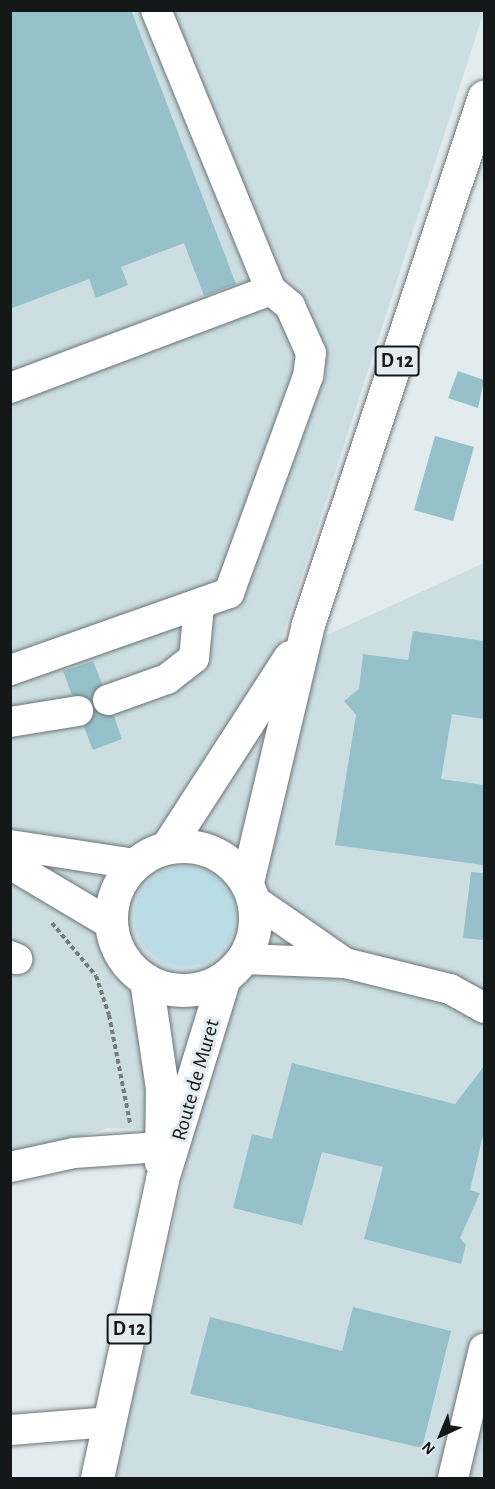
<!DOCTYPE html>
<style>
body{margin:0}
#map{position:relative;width:495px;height:1489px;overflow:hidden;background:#e2ebed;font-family:"Alegreya Sans",sans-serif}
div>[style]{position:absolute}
.built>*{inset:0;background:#ccdee2}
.green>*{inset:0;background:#badce4}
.round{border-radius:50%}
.building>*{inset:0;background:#96c1ca}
.path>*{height:4px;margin-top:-2px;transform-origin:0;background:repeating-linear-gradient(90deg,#767b7d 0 4.5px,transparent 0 7.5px)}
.roads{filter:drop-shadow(0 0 2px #6c7476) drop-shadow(0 0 2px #6c7476)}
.minor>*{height:30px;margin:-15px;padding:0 15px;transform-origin:15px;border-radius:15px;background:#fff}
.major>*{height:33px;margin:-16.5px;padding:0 16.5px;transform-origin:16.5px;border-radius:16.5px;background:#fff}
.major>.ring{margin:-16.5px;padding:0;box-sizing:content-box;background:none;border:33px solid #fff;border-radius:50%}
span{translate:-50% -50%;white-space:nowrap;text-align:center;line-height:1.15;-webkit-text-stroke:6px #e2ebed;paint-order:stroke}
.shield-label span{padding:2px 4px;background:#e2ebed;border:2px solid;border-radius:4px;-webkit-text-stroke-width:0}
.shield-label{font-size:20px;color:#151819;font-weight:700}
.street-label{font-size:21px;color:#151819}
.frame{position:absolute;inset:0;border:12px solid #151819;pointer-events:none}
.north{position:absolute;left:411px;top:1405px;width:60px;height:60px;-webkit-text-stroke:4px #e2ebed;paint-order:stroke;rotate:224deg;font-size:16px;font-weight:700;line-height:24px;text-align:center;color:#151819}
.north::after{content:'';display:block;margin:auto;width:21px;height:27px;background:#151819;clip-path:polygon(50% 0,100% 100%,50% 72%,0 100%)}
</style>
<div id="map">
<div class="built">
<div style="clip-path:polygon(11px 11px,484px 11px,275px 659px,484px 563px,484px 1478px,115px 1478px,194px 1130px,108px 1128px,11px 1157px)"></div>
</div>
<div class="green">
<div class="round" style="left:135px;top:866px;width:100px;height:100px"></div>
</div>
<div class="building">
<div style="clip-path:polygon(10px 10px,131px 10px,236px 284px,204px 296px,184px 243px,121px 267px,128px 285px,96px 298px,89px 279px,10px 309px)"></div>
<div style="clip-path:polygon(458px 371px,484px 380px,478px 408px,448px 398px)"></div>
<div style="clip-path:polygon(435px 436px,474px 447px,453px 521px,414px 510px)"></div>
<div style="clip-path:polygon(413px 631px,484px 641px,484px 719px,452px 714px,441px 779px,484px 785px,484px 865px,335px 845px,356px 715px,344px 701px,359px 689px,363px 654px,408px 660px)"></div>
<div style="clip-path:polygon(93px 661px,102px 684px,91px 700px,72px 695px,63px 671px)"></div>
<div style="clip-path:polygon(95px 710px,114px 716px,122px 739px,93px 750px,84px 727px)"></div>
<div style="clip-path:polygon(471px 872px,484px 873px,484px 940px,463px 938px)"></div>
<div style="clip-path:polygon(292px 1063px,455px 1104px,484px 1066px,484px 1131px,470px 1190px,480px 1193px,460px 1238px,466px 1245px,461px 1264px,364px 1239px,383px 1167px,322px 1152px,302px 1225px,233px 1208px,252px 1134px,272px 1139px)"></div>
<div style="clip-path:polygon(353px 1307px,451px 1331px,422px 1448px,190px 1394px,210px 1317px,342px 1351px)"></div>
</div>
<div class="path">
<div style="left:52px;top:923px;width:69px;rotate:50.3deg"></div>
<div style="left:96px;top:976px;width:41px;rotate:71.6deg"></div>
<div style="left:109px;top:1015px;width:110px;rotate:79deg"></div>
</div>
<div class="roads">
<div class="minor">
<div style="left:156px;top:10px;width:303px;rotate:67.7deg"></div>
<div style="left:10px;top:388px;width:279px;rotate:-20.6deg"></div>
<div style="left:271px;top:290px;width:25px;rotate:40deg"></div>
<div style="left:290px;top:306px;width:51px;rotate:65.9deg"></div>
<div style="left:311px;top:353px;width:23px;rotate:97deg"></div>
<div style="left:308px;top:376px;width:231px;rotate:110deg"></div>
<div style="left:229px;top:593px;width:232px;rotate:160.6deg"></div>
<div style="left:108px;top:700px;width:63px;rotate:-19.6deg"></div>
<div style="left:167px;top:679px;width:34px;rotate:-38deg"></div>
<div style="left:194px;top:658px;width:52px;rotate:-84.5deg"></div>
<div style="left:10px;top:722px;width:69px;rotate:-9.2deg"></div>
<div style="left:10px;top:845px;width:125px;rotate:8.7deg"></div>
<div style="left:10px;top:864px;width:117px;rotate:30.7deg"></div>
<div style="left:10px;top:956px;width:8px;rotate:23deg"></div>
<div style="left:244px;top:959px;width:101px;rotate:2.3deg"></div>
<div style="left:345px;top:963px;width:111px;rotate:-145.3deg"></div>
<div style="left:345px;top:963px;width:108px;rotate:13.9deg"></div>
<div style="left:450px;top:989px;width:39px;rotate:29deg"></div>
<div style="left:10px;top:1167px;width:66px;rotate:-12.3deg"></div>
<div style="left:74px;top:1153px;width:86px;rotate:-4deg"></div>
<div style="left:10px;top:1430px;width:99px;rotate:-4.6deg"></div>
<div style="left:453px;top:1478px;width:133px;rotate:-76.5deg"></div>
</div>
<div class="major">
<div class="ring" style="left:111px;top:846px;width:111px;height:111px"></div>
<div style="left:167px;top:847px;width:226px;rotate:-57.1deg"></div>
<div style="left:247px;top:882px;width:265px;rotate:-76.7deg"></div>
<div style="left:308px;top:624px;width:556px;rotate:-71.53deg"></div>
<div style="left:146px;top:980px;width:109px;rotate:81.6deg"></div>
<div style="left:162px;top:1088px;width:74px;rotate:90.8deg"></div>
<div style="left:97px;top:1478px;width:306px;rotate:-77.7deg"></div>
<div style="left:162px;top:1179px;width:210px;rotate:-72.9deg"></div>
</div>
</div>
<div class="shield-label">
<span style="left:397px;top:361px">D 12</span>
<span style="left:129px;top:1329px">D 12</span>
</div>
<div class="street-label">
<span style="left:196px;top:1080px;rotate:-74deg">Route de Muret</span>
</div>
<div class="frame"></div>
<div class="north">N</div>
</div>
